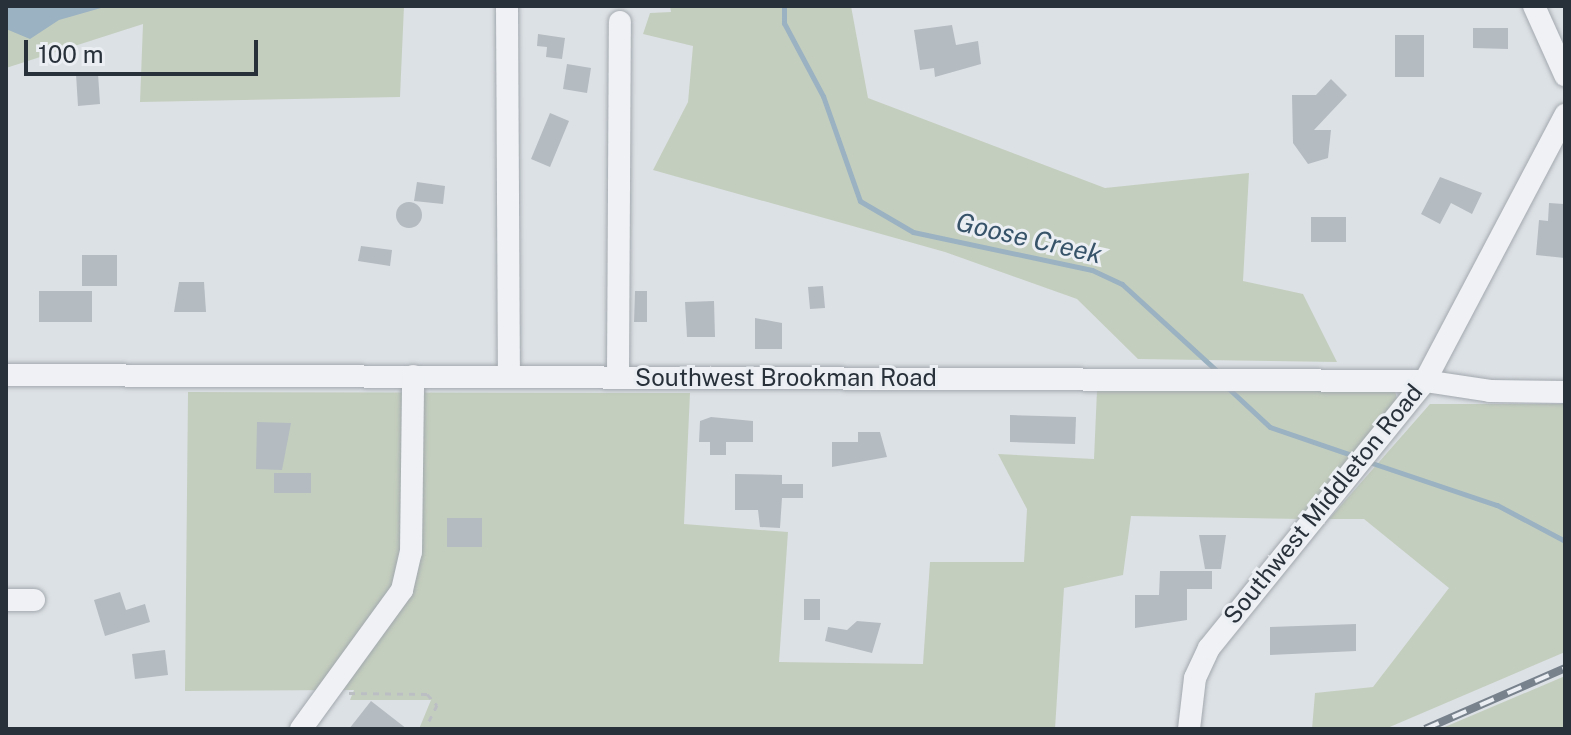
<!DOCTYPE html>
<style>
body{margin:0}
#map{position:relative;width:1571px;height:735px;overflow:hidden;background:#dce1e5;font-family:"Public Sans",sans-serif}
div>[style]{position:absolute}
.green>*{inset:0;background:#c4cebe}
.water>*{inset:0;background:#9ab2c2}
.stream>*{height:5px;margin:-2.5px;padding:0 2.5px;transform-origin:2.5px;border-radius:2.5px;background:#9ab2c2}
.building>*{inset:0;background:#b4bbc1}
.round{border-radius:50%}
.path>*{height:3px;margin-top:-1.5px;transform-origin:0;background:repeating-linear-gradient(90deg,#bbbfc4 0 6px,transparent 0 12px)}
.roads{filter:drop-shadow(0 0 2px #a2a8ae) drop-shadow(0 0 2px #a2a8ae)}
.minor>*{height:22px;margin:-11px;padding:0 11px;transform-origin:11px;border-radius:11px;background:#eff1f4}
.rail>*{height:8px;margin-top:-4px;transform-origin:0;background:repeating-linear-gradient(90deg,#ebeff3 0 15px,#78828d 0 30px);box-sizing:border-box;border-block:2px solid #78828d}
span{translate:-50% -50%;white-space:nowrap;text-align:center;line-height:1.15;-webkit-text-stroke:6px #ebeff3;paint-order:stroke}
.street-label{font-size:24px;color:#28303a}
.water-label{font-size:26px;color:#365369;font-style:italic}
.frame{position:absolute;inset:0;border:8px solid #28303a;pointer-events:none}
.scale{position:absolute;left:24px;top:40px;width:234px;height:36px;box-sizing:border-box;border:4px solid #28303a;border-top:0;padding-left:10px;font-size:24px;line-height:28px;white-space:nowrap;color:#28303a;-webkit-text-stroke:6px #ebeff3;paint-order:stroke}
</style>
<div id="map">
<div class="green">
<div style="clip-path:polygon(6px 6px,404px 6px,400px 97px,140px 102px,143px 24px,6px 68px)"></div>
<div style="clip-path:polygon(670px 6px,851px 6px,868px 98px,1105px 188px,1249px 173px,1243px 281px,1303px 294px,1337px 362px,1138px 359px,1077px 299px,945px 252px,653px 170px,688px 102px,693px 46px,643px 34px,650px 13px,671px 12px)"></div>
<div style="clip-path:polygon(1394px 388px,1398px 402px,1304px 519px,1131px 516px,1123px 575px,1064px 588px,1055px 729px,419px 729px,431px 700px,350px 700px,354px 690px,185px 691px,188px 392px,690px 393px,684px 524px,788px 532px,779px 662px,923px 664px,930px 562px,1024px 562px,1027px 509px,998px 454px,1094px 459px,1097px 390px)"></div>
<div style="clip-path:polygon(1430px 404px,1565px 404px,1565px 652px,1385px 729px,1312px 729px,1315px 693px,1373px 687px,1449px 588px,1364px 519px,1329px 519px)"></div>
<div style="clip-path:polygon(1565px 676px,1565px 729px,1440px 729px)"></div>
</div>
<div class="water">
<div style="clip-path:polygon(6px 6px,108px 6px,59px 20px,30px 39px,6px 29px)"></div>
</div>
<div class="stream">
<div style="left:784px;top:6px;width:17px;rotate:90deg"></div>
<div style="left:784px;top:23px;width:83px;rotate:61.9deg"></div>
<div style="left:823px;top:96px;width:111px;rotate:70.6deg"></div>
<div style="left:860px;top:201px;width:61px;rotate:30.3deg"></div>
<div style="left:913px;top:232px;width:183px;rotate:12deg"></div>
<div style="left:1092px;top:270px;width:33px;rotate:25deg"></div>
<div style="left:1122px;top:284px;width:132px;rotate:42.5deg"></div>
<div style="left:1228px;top:388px;width:57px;rotate:42.9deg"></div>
<div style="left:1270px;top:427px;width:92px;rotate:19deg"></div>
<div style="left:1366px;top:461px;width:138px;rotate:18.6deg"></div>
<div style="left:1497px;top:505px;width:77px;rotate:27.9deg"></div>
</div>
<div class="building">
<div style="clip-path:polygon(952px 25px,956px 45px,978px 41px,981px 64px,935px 77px,934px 68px,920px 70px,914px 30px)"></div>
<div style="clip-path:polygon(1473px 28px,1508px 28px,1508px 49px,1473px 48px)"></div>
<div style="clip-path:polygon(538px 34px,565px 38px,562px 59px,546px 57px,547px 47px,537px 46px)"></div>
<div style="clip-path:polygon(1395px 35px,1424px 35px,1424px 77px,1395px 77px)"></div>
<div style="clip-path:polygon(567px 64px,591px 68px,587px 93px,563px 89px)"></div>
<div style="clip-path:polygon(98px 73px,100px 104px,78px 106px,76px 74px)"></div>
<div style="clip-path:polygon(1331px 79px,1347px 95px,1314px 130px,1331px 130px,1328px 158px,1308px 164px,1293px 143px,1292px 95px,1316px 95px)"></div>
<div style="clip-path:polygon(550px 113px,569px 121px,550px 167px,531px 159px)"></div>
<div style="clip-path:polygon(1440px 177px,1482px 193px,1472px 214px,1451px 203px,1440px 224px,1421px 214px)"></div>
<div style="clip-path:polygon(417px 182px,445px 186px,443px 204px,414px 201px)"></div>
<div class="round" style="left:396px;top:202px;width:26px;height:26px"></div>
<div style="clip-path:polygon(1549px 203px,1564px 204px,1565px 258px,1536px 255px,1539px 220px,1548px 221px)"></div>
<div style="clip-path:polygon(1311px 217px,1346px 217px,1346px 242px,1311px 242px)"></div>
<div style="clip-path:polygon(361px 246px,392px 250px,390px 266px,358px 261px)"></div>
<div style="clip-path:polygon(82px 255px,117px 255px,117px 286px,82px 286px)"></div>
<div style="clip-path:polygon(179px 282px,204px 282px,206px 312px,174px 312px)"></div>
<div style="clip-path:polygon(823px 286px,825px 308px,810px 309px,808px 287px)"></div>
<div style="clip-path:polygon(39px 291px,92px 291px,92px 322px,39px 322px)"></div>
<div style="clip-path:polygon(635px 291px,647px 291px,647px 322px,634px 322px)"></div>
<div style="clip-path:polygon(714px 301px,715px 337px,687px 337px,685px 302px)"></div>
<div style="clip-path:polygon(755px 318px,782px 323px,782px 349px,755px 349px)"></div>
<div style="clip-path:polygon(1010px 415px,1076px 417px,1075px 444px,1010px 442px)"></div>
<div style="clip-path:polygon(711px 417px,753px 421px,753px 442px,726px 442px,726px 455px,710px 455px,710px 442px,699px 442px,700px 421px)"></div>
<div style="clip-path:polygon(257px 422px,291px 423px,282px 470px,256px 469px)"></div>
<div style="clip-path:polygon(858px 432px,880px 432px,887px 457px,832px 467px,832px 442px,858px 442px)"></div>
<div style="clip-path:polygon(274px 473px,311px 473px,311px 493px,274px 493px)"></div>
<div style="clip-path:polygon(735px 474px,782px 475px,782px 484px,803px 484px,803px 498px,782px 498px,780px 528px,760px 527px,758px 510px,735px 510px)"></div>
<div style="clip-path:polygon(447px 518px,482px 518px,482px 547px,447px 547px)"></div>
<div style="clip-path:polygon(1199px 535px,1226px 535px,1221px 569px,1205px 569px)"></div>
<div style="clip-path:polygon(1160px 571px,1212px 571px,1212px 589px,1187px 589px,1187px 620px,1135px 628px,1135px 595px,1159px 595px)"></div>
<div style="clip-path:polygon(120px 592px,126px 610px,145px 604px,150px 622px,105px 636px,94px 600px)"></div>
<div style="clip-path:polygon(804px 599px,820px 599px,820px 620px,804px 620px)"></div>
<div style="clip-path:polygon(857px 621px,881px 623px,872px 653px,825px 641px,828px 627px,847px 630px)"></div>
<div style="clip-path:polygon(1356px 624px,1356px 651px,1270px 655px,1270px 627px)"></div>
<div style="clip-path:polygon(165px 650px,168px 675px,135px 679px,132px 654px)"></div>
<div style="clip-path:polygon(371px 701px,407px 729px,349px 729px)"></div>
</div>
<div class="path">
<div style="left:349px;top:693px;width:78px;rotate:0.7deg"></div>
<div style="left:427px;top:694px;width:15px;rotate:48deg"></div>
<div style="left:437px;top:705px;width:27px;rotate:117deg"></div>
</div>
<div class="roads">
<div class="minor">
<div style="left:507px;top:6px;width:371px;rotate:89.7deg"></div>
<div style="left:1534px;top:6px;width:76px;rotate:65.8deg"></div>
<div style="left:6px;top:375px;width:1419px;rotate:0.24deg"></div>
<div style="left:1425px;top:381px;width:66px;rotate:8.7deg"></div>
<div style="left:1490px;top:391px;width:75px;rotate:0.8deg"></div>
<div style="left:618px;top:377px;width:355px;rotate:-89.7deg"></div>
<div style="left:6px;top:600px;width:28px"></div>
<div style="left:301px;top:729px;width:172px;rotate:-54deg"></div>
<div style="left:402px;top:590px;width:39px;rotate:-77deg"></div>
<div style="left:411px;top:552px;width:176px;rotate:-89.3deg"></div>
<div style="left:1189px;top:729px;width:51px;rotate:-83.3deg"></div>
<div style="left:1195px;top:678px;width:33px;rotate:-65deg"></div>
<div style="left:1209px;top:648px;width:343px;rotate:-51deg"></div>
<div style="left:1425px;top:381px;width:301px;rotate:-62.2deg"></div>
</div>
</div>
<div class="rail">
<div style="left:1425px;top:729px;width:153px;rotate:-23.5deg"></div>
</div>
<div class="street-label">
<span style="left:786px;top:378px">Southwest Brookman Road</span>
<span style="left:1323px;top:504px;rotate:-51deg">Southwest Middleton Road</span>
</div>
<div class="water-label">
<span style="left:1029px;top:238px;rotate:13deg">Goose Creek</span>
</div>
<div class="frame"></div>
<div class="scale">100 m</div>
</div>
